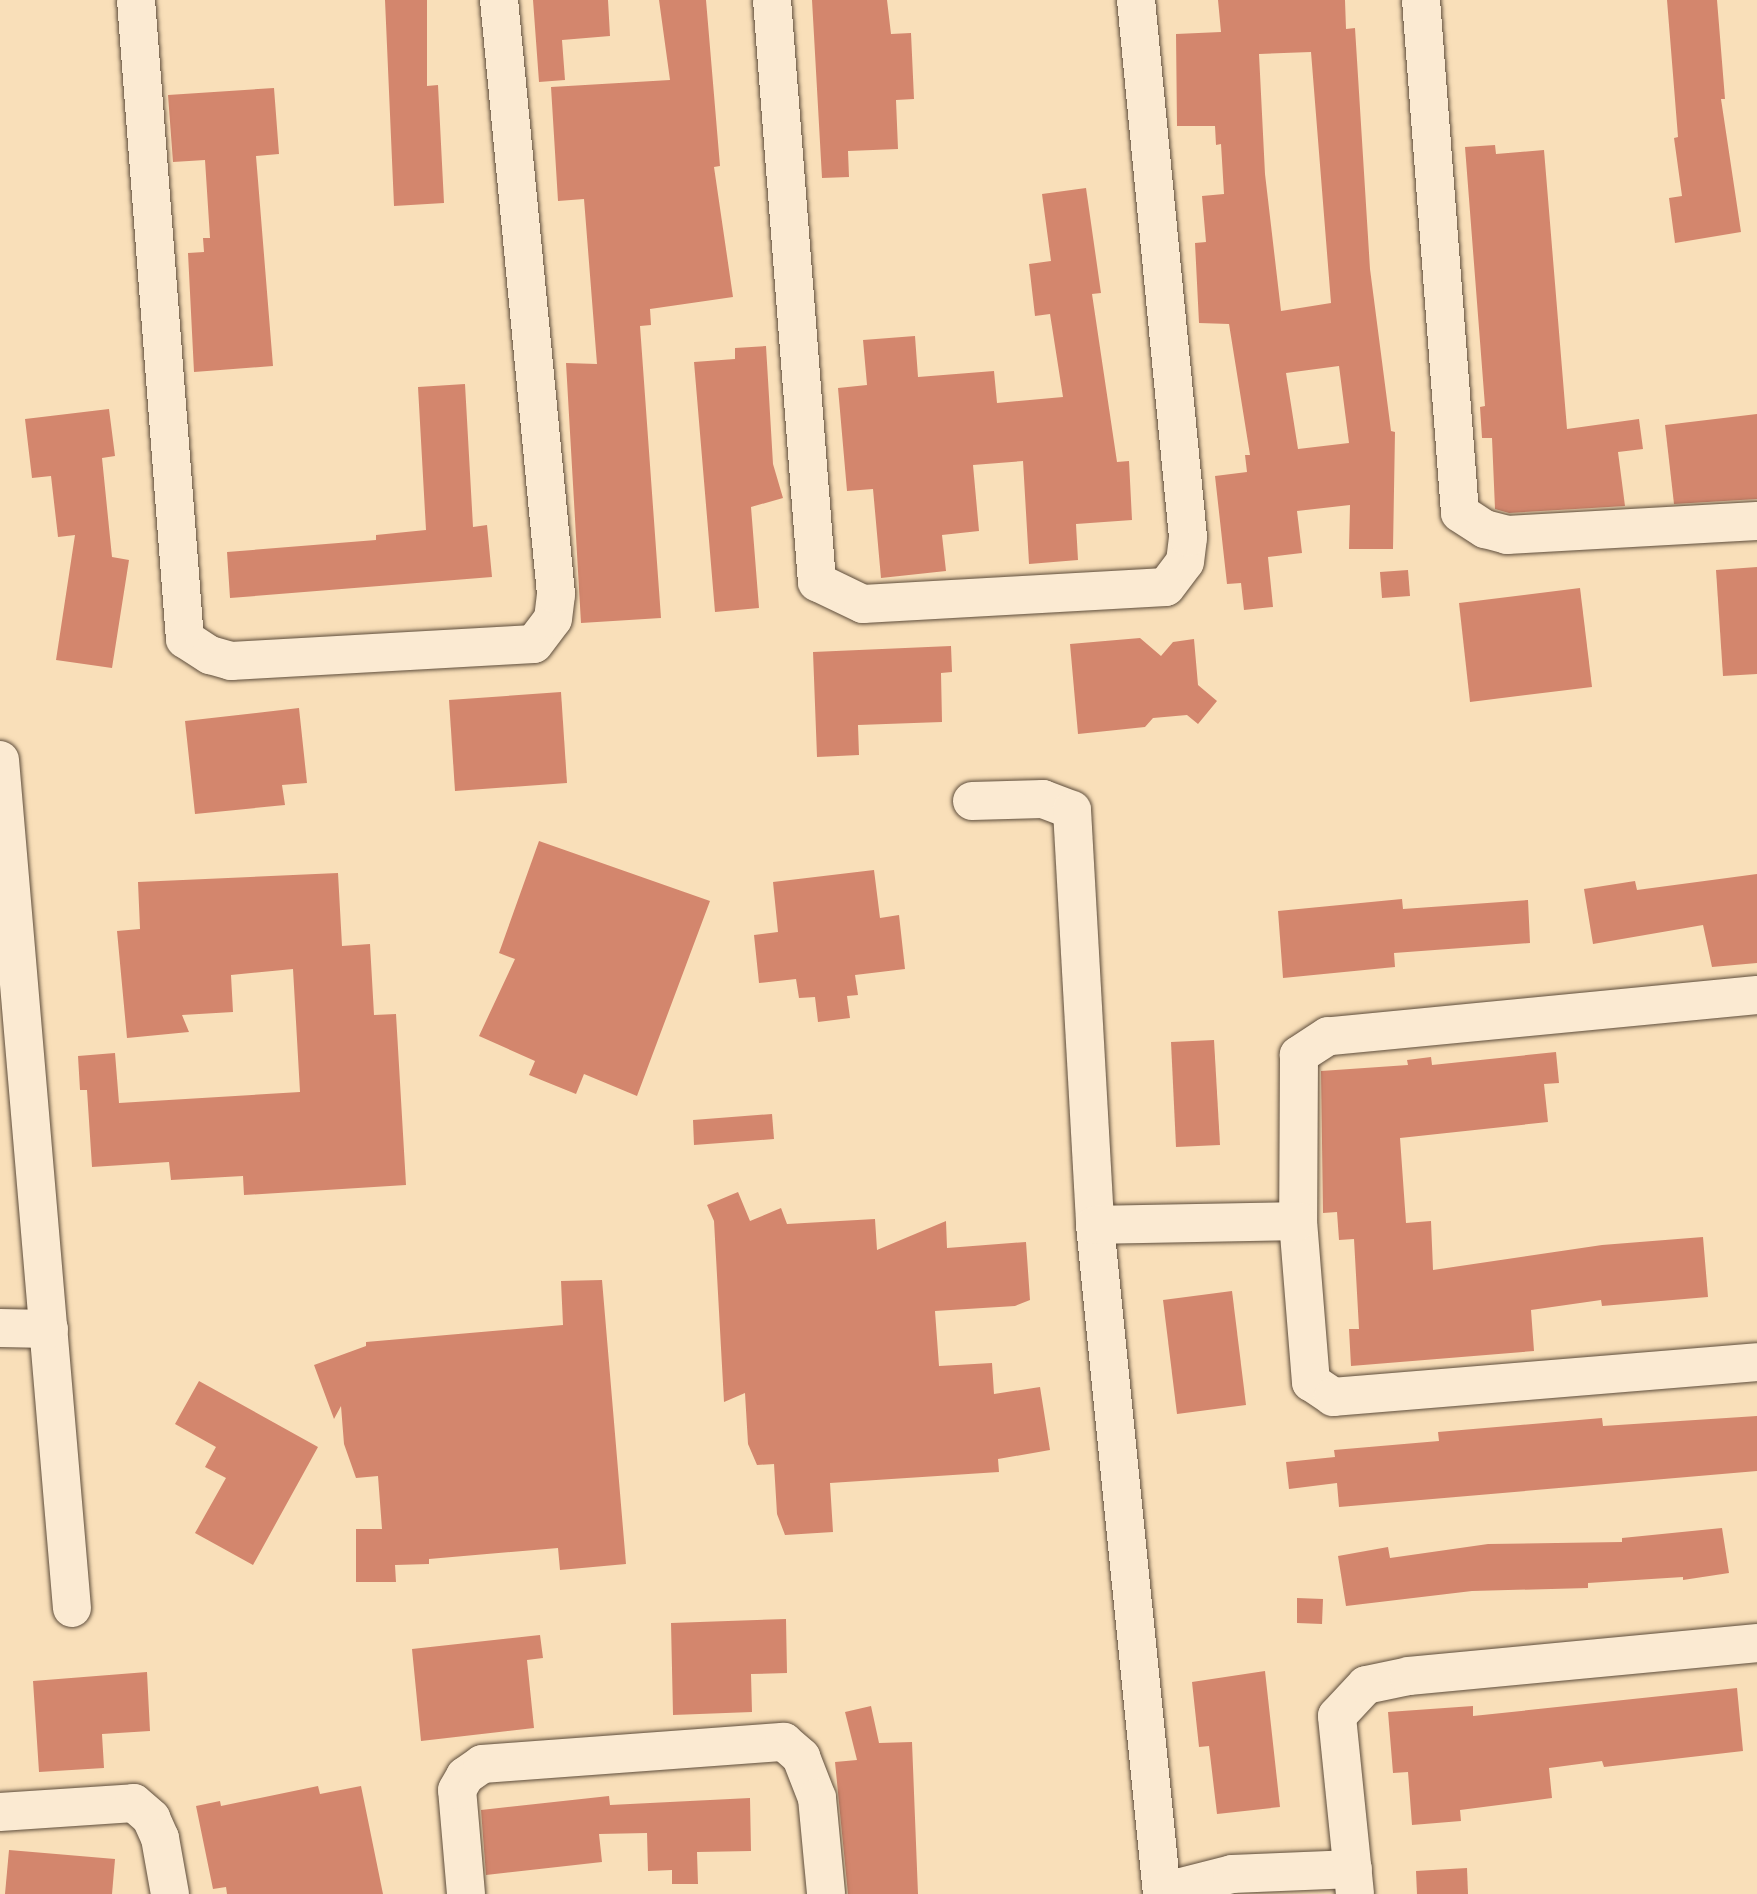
<!DOCTYPE html>
<style>
body{margin:0}
#map{position:relative;width:1757px;height:1894px;overflow:hidden;background:#f9dfb9;font-family:Cardo,serif}
div>[style]{position:absolute}
.building>*{inset:0;background:#d3866d}
.roads{filter:drop-shadow(0 0 2px #5e4d3b) drop-shadow(0 0 2px #5e4d3b)}
.minor>*{height:38px;margin:-19px;padding:0 19px;transform-origin:19px;border-radius:19px;background:#fbead2}
span{translate:-50% -50%;white-space:nowrap;text-align:center;line-height:1.15;-webkit-text-stroke:5px #fbead2;paint-order:stroke}
</style>
<div id="map">
<div class="building">
<div style="clip-path:polygon(385px 0,427px 0,427px 86px,438px 85px,444px 203px,394px 206px)"></div>
<div style="clip-path:polygon(533px 0,608px 0,610px 36px,562px 40px,565px 80px,539px 82px)"></div>
<div style="clip-path:polygon(659px 0,706px 0,720px 166px,714px 167px,733px 297px,650px 309px,651px 325px,640px 326px,661px 618px,581px 623px,566px 363px,597px 364px,584px 199px,558px 201px,551px 87px,670px 80px)"></div>
<div style="clip-path:polygon(812px 0,887px 0,891px 34px,911px 33px,914px 99px,896px 100px,898px 149px,848px 151px,849px 177px,822px 178px)"></div>
<div style="clip-path:polygon(evenodd,1218px 0,1345px 0,1346px 29px,1355px 28px,1370px 269px,1391px 431px,1395px 432px,1393px 549px,1349px 549px,1350px 505px,1297px 511px,1302px 553px,1268px 557px,1273px 607px,1244px 610px,1241px 583px,1227px 584px,1215px 476px,1247px 472px,1245px 455px,1250px 455px,1229px 324px,1199px 323px,1195px 243px,1206px 242px,1202px 196px,1224px 194px,1221px 144px,1216px 145px,1215px 126px,1177px 126px,1176px 34px,1221px 32px,1218px 0,1311px 52px,1331px 303px,1281px 311px,1265px 174px,1259px 54px,1311px 52px,1218px 0,1339px 366px,1349px 443px,1298px 449px,1286px 373px,1339px 366px)"></div>
<div style="clip-path:polygon(1667px 0,1717px 0,1725px 99px,1721px 99px,1741px 232px,1675px 243px,1669px 198px,1682px 196px,1674px 138px,1678px 137px)"></div>
<div style="clip-path:polygon(274px 88px,279px 154px,256px 156px,273px 366px,194px 372px,188px 253px,204px 252px,203px 238px,210px 238px,205px 160px,173px 162px,168px 95px)"></div>
<div style="clip-path:polygon(1495px 145px,1496px 154px,1544px 150px,1567px 429px,1639px 419px,1643px 449px,1618px 452px,1625px 506px,1509px 513px,1495px 509px,1492px 438px,1482px 438px,1480px 407px,1485px 406px,1465px 147px)"></div>
<div style="clip-path:polygon(1086px 188px,1101px 293px,1092px 294px,1117px 462px,1129px 461px,1132px 520px,1076px 524px,1078px 560px,1029px 564px,1023px 461px,973px 465px,979px 531px,942px 535px,946px 571px,881px 578px,873px 489px,847px 491px,838px 388px,867px 385px,863px 340px,915px 336px,918px 377px,994px 371px,997px 403px,1063px 397px,1050px 314px,1035px 316px,1029px 264px,1051px 261px,1042px 194px)"></div>
<div style="clip-path:polygon(766px 346px,773px 464px,783px 498px,751px 507px,759px 608px,715px 612px,694px 362px,735px 359px,735px 348px)"></div>
<div style="clip-path:polygon(465px 384px,473px 527px,487px 525px,492px 577px,230px 598px,227px 552px,376px 540px,376px 535px,426px 530px,418px 387px)"></div>
<div style="clip-path:polygon(109px 409px,115px 456px,102px 458px,112px 557px,129px 560px,112px 668px,56px 660px,75px 535px,58px 537px,51px 476px,32px 478px,25px 419px)"></div>
<div style="clip-path:polygon(1757px 414px,1757px 499px,1674px 504px,1665px 425px)"></div>
<div style="clip-path:polygon(1757px 567px,1757px 674px,1723px 676px,1716px 570px)"></div>
<div style="clip-path:polygon(1408px 570px,1410px 596px,1382px 598px,1380px 572px)"></div>
<div style="clip-path:polygon(1580px 588px,1592px 687px,1470px 702px,1459px 603px)"></div>
<div style="clip-path:polygon(1140px 638px,1161px 656px,1173px 642px,1194px 639px,1198px 685px,1217px 701px,1198px 724px,1187px 715px,1153px 718px,1145px 727px,1078px 734px,1070px 644px)"></div>
<div style="clip-path:polygon(951px 646px,952px 672px,941px 673px,942px 722px,858px 725px,859px 755px,817px 757px,813px 652px)"></div>
<div style="clip-path:polygon(561px 692px,567px 783px,455px 791px,449px 700px)"></div>
<div style="clip-path:polygon(299px 708px,307px 783px,282px 785px,285px 805px,195px 814px,185px 721px)"></div>
<div style="clip-path:polygon(539px 841px,710px 901px,637px 1096px,584px 1074px,576px 1094px,529px 1075px,535px 1061px,479px 1036px,515px 959px,499px 953px)"></div>
<div style="clip-path:polygon(874px 870px,880px 918px,899px 915px,905px 969px,855px 975px,858px 995px,847px 996px,850px 1018px,818px 1022px,815px 997px,799px 998px,796px 979px,759px 983px,754px 935px,778px 932px,773px 882px)"></div>
<div style="clip-path:polygon(338px 873px,342px 946px,370px 944px,374px 1015px,396px 1014px,406px 1185px,244px 1195px,243px 1176px,171px 1180px,169px 1162px,92px 1167px,87px 1090px,80px 1090px,78px 1056px,115px 1053px,119px 1103px,300px 1092px,293px 969px,231px 975px,233px 1012px,182px 1015px,189px 1032px,127px 1038px,117px 931px,140px 929px,138px 882px)"></div>
<div style="clip-path:polygon(1757px 874px,1757px 963px,1712px 967px,1703px 925px,1593px 944px,1584px 889px,1635px 881px,1637px 890px)"></div>
<div style="clip-path:polygon(1402px 899px,1403px 909px,1528px 900px,1530px 943px,1394px 953px,1395px 967px,1283px 978px,1278px 911px)"></div>
<div style="clip-path:polygon(1214px 1040px,1220px 1145px,1176px 1147px,1171px 1042px)"></div>
<div style="clip-path:polygon(1556px 1052px,1559px 1083px,1544px 1084px,1548px 1122px,1400px 1138px,1406px 1223px,1431px 1221px,1433px 1270px,1602px 1245px,1703px 1237px,1708px 1297px,1602px 1306px,1601px 1300px,1531px 1310px,1534px 1351px,1351px 1366px,1349px 1329px,1359px 1329px,1354px 1239px,1339px 1240px,1337px 1212px,1323px 1213px,1321px 1071px,1408px 1065px,1407px 1060px,1431px 1057px,1432px 1065px)"></div>
<div style="clip-path:polygon(772px 1114px,774px 1139px,694px 1145px,693px 1120px)"></div>
<div style="clip-path:polygon(738px 1192px,750px 1221px,781px 1208px,787px 1224px,875px 1219px,877px 1250px,946px 1221px,947px 1248px,1026px 1242px,1030px 1300px,1015px 1306px,935px 1311px,939px 1366px,992px 1363px,994px 1394px,1040px 1387px,1050px 1450px,998px 1459px,999px 1472px,830px 1483px,833px 1532px,785px 1535px,777px 1514px,774px 1464px,757px 1465px,748px 1444px,745px 1393px,724px 1402px,714px 1221px,707px 1205px)"></div>
<div style="clip-path:polygon(602px 1280px,626px 1564px,560px 1570px,558px 1548px,429px 1559px,429px 1564px,395px 1565px,396px 1582px,356px 1582px,356px 1529px,382px 1529px,378px 1476px,356px 1478px,344px 1444px,341px 1406px,334px 1419px,314px 1365px,366px 1346px,366px 1342px,563px 1325px,561px 1281px)"></div>
<div style="clip-path:polygon(1232px 1291px,1246px 1405px,1177px 1414px,1163px 1300px)"></div>
<div style="clip-path:polygon(199px 1381px,318px 1447px,253px 1565px,195px 1533px,226px 1478px,205px 1467px,216px 1447px,175px 1424px)"></div>
<div style="clip-path:polygon(1757px 1416px,1757px 1471px,1339px 1507px,1337px 1483px,1289px 1489px,1286px 1462px,1335px 1457px,1334px 1450px,1439px 1441px,1438px 1432px,1602px 1418px,1603px 1426px)"></div>
<div style="clip-path:polygon(1722px 1528px,1729px 1573px,1683px 1580px,1683px 1577px,1588px 1583px,1588px 1588px,1472px 1591px,1346px 1606px,1338px 1556px,1388px 1547px,1390px 1558px,1488px 1544px,1622px 1542px,1622px 1538px)"></div>
<div style="clip-path:polygon(1297px 1598px,1323px 1599px,1322px 1624px,1297px 1623px)"></div>
<div style="clip-path:polygon(786px 1619px,787px 1673px,751px 1674px,752px 1712px,673px 1715px,671px 1623px)"></div>
<div style="clip-path:polygon(540px 1635px,543px 1658px,527px 1660px,534px 1728px,421px 1741px,412px 1649px)"></div>
<div style="clip-path:polygon(1265px 1671px,1280px 1807px,1217px 1814px,1209px 1746px,1199px 1747px,1192px 1682px)"></div>
<div style="clip-path:polygon(147px 1672px,150px 1731px,102px 1734px,104px 1768px,39px 1772px,33px 1681px)"></div>
<div style="clip-path:polygon(1737px 1688px,1743px 1751px,1604px 1767px,1602px 1761px,1549px 1768px,1552px 1798px,1460px 1810px,1461px 1821px,1412px 1825px,1408px 1772px,1393px 1773px,1388px 1712px,1473px 1706px,1473px 1716px)"></div>
<div style="clip-path:polygon(871px 1706px,879px 1743px,912px 1742px,918px 1894px,848px 1894px,835px 1762px,857px 1760px,845px 1712px)"></div>
<div style="clip-path:polygon(318px 1786px,320px 1794px,361px 1786px,383px 1894px,227px 1894px,226px 1887px,213px 1889px,196px 1806px,220px 1801px,221px 1806px)"></div>
<div style="clip-path:polygon(609px 1796px,610px 1805px,750px 1798px,751px 1851px,697px 1852px,698px 1884px,672px 1884px,672px 1870px,648px 1871px,647px 1833px,599px 1834px,602px 1862px,486px 1875px,481px 1810px)"></div>
<div style="clip-path:polygon(9px 1850px,115px 1859px,112px 1894px,5px 1894px)"></div>
<div style="clip-path:polygon(1467px 1868px,1468px 1894px,1417px 1894px,1416px 1871px)"></div>
</div>
<div class="roads">
<div class="minor">
<div style="left:136px;top:0;width:641px;rotate:85.62deg"></div>
<div style="left:185px;top:639px;width:30px;rotate:33deg"></div>
<div style="left:210px;top:655px;width:22px;rotate:16deg"></div>
<div style="left:231px;top:661px;width:303px;rotate:-3.2deg"></div>
<div style="left:534px;top:644px;width:31px;rotate:-53deg"></div>
<div style="left:553px;top:619px;width:25px;rotate:-83deg"></div>
<div style="left:556px;top:594px;width:597px;rotate:-95.48deg"></div>
<div style="left:772px;top:0;width:584px;rotate:85.58deg"></div>
<div style="left:817px;top:582px;width:51px;rotate:25.6deg"></div>
<div style="left:863px;top:604px;width:303px;rotate:-3.2deg"></div>
<div style="left:1166px;top:587px;width:31px;rotate:-53deg"></div>
<div style="left:1185px;top:562px;width:25px;rotate:-83deg"></div>
<div style="left:1188px;top:537px;width:540px;rotate:-95.53deg"></div>
<div style="left:1421px;top:0;width:514px;rotate:85.65deg"></div>
<div style="left:1460px;top:513px;width:30px;rotate:33deg"></div>
<div style="left:1485px;top:529px;width:23px;rotate:15deg"></div>
<div style="left:1507px;top:535px;width:250px;rotate:-3.2deg"></div>
<div style="left:0;top:760px;width:851px;rotate:85.15deg"></div>
<div style="left:972px;top:801px;width:71px;rotate:-1.6deg"></div>
<div style="left:1043px;top:799px;width:31px;rotate:21deg"></div>
<div style="left:1072px;top:810px;width:416px;rotate:86.8deg"></div>
<div style="left:1095px;top:1225px;width:672px;rotate:84.28deg"></div>
<div style="left:1757px;top:995px;width:431px;rotate:174.5deg"></div>
<div style="left:1328px;top:1036px;width:35px;rotate:147deg"></div>
<div style="left:1299px;top:1055px;width:166px;rotate:90.3deg"></div>
<div style="left:1298px;top:1221px;width:162px;rotate:85.4deg"></div>
<div style="left:1311px;top:1382px;width:27px;rotate:34deg"></div>
<div style="left:1333px;top:1397px;width:425px;rotate:-4.7deg"></div>
<div style="left:1095px;top:1225px;width:203px;rotate:-1.1deg"></div>
<div style="left:0;top:1328px;width:49px;rotate:1.2deg"></div>
<div style="left:0;top:1812px;width:134px;rotate:-3.8deg"></div>
<div style="left:134px;top:1803px;width:23px;rotate:41deg"></div>
<div style="left:151px;top:1818px;width:22px;rotate:66deg"></div>
<div style="left:160px;top:1838px;width:57px;rotate:79.9deg"></div>
<div style="left:1162px;top:1892px;width:72px;rotate:-14.4deg"></div>
<div style="left:1232px;top:1874px;width:121px;rotate:-2.4deg"></div>
<div style="left:466px;top:1894px;width:104px;rotate:-94.9deg"></div>
<div style="left:457px;top:1790px;width:16px;rotate:-60deg"></div>
<div style="left:465px;top:1776px;width:21px;rotate:-35deg"></div>
<div style="left:482px;top:1764px;width:303px;rotate:-4.2deg"></div>
<div style="left:784px;top:1742px;width:23px;rotate:41deg"></div>
<div style="left:801px;top:1757px;width:44px;rotate:68.7deg"></div>
<div style="left:817px;top:1798px;width:96px;rotate:84.6deg"></div>
<div style="left:1355px;top:1894px;width:179px;rotate:-95.8deg"></div>
<div style="left:1337px;top:1716px;width:42px;rotate:-46.9deg"></div>
<div style="left:1366px;top:1685px;width:44px;rotate:-11.8deg"></div>
<div style="left:1409px;top:1676px;width:350px;rotate:-5.4deg"></div>
</div>
</div>
</div>
